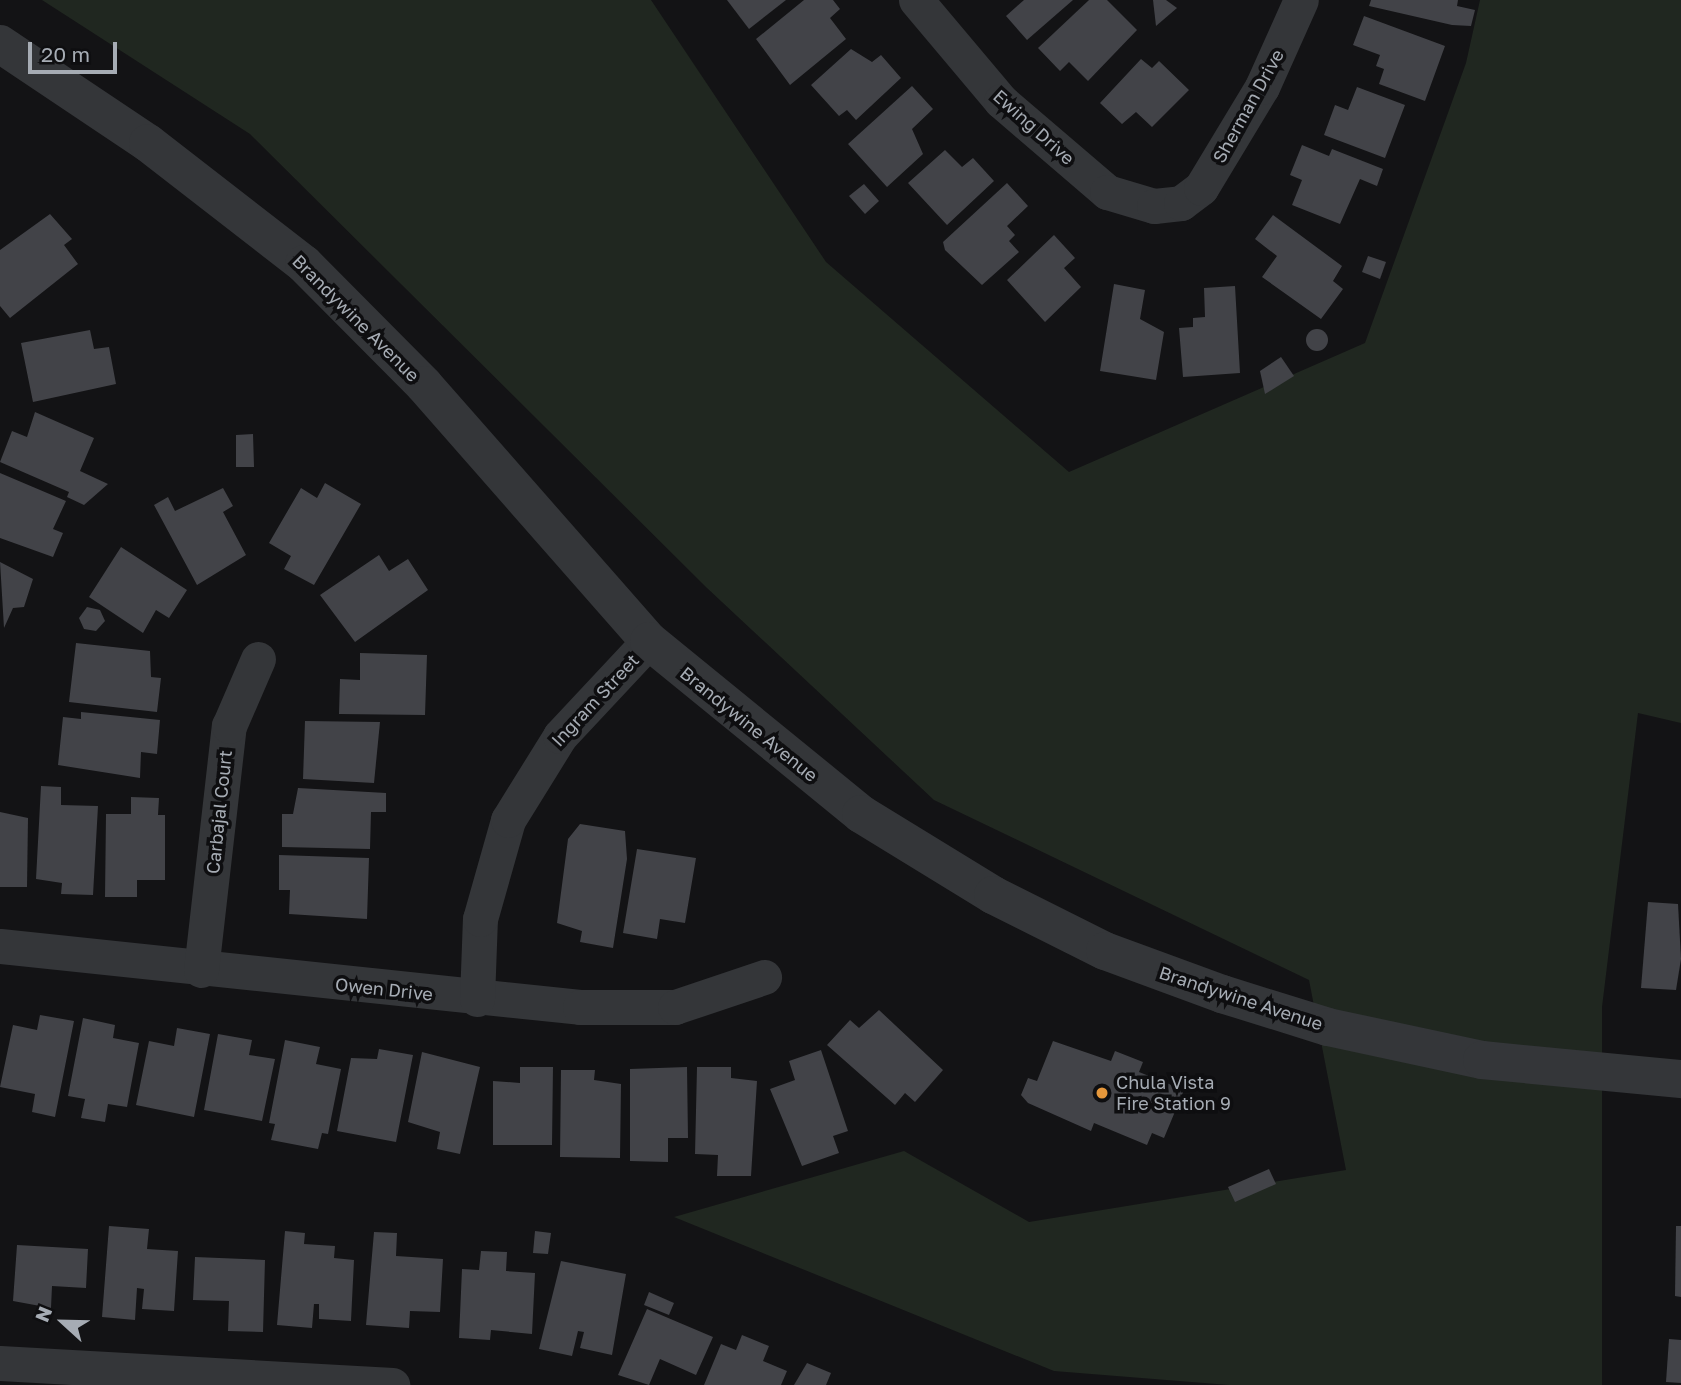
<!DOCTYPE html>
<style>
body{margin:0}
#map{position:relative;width:1681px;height:1385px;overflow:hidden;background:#131315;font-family:"Golos Text",sans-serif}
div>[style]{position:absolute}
.green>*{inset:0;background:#202720}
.building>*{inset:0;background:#424348}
.round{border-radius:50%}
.minor>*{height:35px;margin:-17.5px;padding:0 17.5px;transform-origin:17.5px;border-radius:17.5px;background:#343639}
.tertiary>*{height:38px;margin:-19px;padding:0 19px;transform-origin:19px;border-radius:19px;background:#343639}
.dots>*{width:19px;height:19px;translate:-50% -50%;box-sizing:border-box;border:4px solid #0e0e10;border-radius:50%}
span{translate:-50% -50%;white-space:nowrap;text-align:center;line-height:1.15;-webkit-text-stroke:7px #0e0e10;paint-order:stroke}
.street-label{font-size:18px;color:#a6acb4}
.poi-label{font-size:18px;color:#a6acb4}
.left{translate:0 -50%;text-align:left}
.north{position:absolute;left:28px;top:1287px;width:70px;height:70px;-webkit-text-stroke:5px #0e0e10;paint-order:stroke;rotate:292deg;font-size:19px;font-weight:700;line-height:28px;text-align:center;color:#a6acb4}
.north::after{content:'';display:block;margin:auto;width:24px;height:32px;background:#a6acb4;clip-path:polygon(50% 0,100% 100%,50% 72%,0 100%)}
.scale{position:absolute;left:28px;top:42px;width:89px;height:32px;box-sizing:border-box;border:4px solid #a6acb4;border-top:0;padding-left:9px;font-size:21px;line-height:24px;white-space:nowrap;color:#a6acb4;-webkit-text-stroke:5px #0e0e10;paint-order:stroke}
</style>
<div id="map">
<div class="green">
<div style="clip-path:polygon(42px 0,651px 0,826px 262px,1069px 472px,1365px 343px,1466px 63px,1480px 0,1681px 0,1681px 723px,1638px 713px,1602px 1007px,1602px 1385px,1229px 1385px,1054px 1371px,674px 1217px,904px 1151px,1029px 1222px,1346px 1170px,1309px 980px,934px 800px,707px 588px,250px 134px)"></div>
</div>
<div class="building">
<div style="clip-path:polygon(727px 0,786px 0,749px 29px)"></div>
<div style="clip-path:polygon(804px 0,833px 0,840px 9px,830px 18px,846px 39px,790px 85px,756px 39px)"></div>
<div style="clip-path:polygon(1024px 0,1073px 0,1027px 40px,1006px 16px)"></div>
<div style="clip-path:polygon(1089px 0,1107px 0,1137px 30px,1088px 81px,1069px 62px,1060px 71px,1038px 48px)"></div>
<div style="clip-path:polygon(1153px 0,1166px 0,1177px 8px,1156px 26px)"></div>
<div style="clip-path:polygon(1371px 0,1458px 0,1457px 6px,1475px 10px,1471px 26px,1452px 25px,1369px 6px)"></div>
<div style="clip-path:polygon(1364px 16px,1445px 46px,1425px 101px,1379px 84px,1384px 69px,1376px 66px,1380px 55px,1353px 45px)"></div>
<div style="clip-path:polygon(851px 49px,872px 62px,881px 55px,901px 78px,856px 120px,847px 110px,839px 116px,811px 85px)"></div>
<div style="clip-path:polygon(1141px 59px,1152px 68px,1159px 61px,1189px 90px,1152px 127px,1136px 112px,1122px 124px,1100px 103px)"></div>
<div style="clip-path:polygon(912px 86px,933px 109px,912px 129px,923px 154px,887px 187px,848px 144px)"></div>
<div style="clip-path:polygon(1357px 87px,1405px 105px,1385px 158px,1324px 135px,1335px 105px,1348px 110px)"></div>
<div style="clip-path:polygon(1302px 145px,1329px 156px,1332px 149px,1383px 169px,1377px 186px,1360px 179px,1340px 224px,1292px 205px,1302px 180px,1290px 175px)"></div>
<div style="clip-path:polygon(945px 150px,962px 167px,973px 158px,994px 181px,947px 225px,908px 183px)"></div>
<div style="clip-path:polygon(1007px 183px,1028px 206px,1007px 226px,1015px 235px,1009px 241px,1019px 252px,982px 285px,945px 250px,943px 242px)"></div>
<div style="clip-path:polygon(864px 184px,879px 201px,865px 214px,849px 196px)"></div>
<div style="clip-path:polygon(50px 214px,72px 239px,64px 245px,78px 264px,10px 318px,0 306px,0 250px)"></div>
<div style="clip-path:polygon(1273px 215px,1342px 266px,1333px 281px,1343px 289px,1321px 319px,1262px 277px,1277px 256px,1255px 239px)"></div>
<div style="clip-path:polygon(1054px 235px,1075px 258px,1064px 268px,1081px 287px,1045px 322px,1007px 280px)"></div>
<div style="clip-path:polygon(1368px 256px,1386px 262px,1380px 279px,1362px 272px)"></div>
<div style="clip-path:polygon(1114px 284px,1145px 290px,1140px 319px,1164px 332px,1156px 380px,1100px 371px)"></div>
<div style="clip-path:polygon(1235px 286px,1240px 373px,1183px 377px,1179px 328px,1193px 327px,1193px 318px,1205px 317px,1204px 288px)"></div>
<div class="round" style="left:1306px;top:329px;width:22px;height:22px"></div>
<div style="clip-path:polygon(90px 330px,94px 349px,109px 347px,116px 384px,33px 402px,21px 343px)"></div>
<div style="clip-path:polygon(1281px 357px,1294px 376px,1265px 394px,1260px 371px)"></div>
<div style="clip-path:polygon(35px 412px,94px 438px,80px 471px,108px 484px,84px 505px,67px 497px,69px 492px,0 462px,12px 431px,27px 437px)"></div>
<div style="clip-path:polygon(253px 434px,254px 467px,236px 467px,236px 435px)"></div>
<div style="clip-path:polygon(0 473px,66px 501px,53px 529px,63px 533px,53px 557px,0 538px)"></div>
<div style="clip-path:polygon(325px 483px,361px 504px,314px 585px,284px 569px,291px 556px,269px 543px,301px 488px,317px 498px)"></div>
<div style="clip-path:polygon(223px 488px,233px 506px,223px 512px,246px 555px,197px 585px,154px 505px,168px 497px,175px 511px)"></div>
<div style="clip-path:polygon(121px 547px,187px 590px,169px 618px,156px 610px,143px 633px,89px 597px)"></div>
<div style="clip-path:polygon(379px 555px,389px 571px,408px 559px,428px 590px,355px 642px,320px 595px)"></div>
<div style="clip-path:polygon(0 562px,33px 579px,24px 607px,13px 608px,4px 628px)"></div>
<div style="clip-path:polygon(87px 607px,100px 610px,105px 621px,96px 631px,84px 629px,79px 618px)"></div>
<div style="clip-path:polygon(76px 643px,150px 651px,151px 677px,161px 678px,157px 712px,69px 702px)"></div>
<div style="clip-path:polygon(360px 653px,427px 655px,425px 715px,339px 714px,340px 679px,360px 680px)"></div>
<div style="clip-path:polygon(81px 712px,160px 720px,157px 754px,141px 752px,140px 778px,58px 765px,63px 717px,81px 719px)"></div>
<div style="clip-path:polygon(305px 721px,380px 722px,374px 783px,303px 779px)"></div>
<div style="clip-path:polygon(41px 786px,61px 787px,61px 805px,98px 806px,93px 895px,61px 894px,62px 883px,36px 879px)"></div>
<div style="clip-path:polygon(298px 788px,386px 793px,386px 812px,371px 812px,370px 849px,282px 847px,282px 814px,293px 814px)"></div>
<div style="clip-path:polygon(131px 797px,159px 798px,158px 815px,165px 815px,165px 880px,137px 880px,137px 897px,105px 897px,106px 814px,131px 814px)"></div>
<div style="clip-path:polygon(0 812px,28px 818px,27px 887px,0 887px)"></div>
<div style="clip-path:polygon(580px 824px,625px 831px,627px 859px,613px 948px,580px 942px,582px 931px,557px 923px,568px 839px)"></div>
<div style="clip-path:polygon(637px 849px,696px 858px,685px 923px,660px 919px,657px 939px,623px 933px)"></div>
<div style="clip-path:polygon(279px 855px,369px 858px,367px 919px,289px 914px,290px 890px,279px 890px)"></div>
<div style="clip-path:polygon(1648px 902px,1678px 904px,1681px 959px,1676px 990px,1641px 988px)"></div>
<div style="clip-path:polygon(879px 1010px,943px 1070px,915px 1102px,905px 1093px,895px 1105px,827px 1045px,850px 1020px,859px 1028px)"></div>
<div style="clip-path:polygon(40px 1015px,74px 1021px,55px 1117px,32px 1112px,35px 1094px,0 1087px,13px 1025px,37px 1030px)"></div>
<div style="clip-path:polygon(83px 1018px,115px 1025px,113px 1038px,139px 1043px,127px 1107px,108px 1104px,105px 1122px,81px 1118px,85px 1099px,68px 1096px)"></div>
<div style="clip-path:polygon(177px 1028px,210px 1034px,194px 1117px,136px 1105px,149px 1041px,174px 1046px)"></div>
<div style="clip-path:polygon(218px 1034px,252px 1040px,249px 1055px,275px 1059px,262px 1121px,204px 1110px)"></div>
<div style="clip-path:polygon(285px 1040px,320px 1047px,316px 1064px,341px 1069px,328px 1134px,322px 1133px,318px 1149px,271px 1140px,275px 1124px,269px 1123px)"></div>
<div style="clip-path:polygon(1053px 1041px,1111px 1061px,1115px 1051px,1143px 1062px,1139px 1072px,1184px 1090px,1164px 1138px,1152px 1133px,1147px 1145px,1094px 1123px,1091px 1131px,1028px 1103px,1021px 1095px,1028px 1078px,1037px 1081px)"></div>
<div style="clip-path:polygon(379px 1049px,413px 1055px,396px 1142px,337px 1131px,351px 1058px,377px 1059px)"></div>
<div style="clip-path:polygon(821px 1050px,848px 1131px,833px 1136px,839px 1153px,802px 1166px,770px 1089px,795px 1080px,789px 1061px)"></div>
<div style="clip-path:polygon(422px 1052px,480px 1067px,460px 1154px,437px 1149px,440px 1132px,408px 1122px)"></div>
<div style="clip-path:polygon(520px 1067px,553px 1067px,552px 1145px,493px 1145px,493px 1081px,520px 1083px)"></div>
<div style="clip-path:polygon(687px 1067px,688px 1138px,668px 1138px,668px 1162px,630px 1161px,630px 1069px)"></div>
<div style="clip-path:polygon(697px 1067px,731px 1067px,731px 1078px,757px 1081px,751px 1176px,717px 1176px,718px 1155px,695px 1154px)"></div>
<div style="clip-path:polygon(561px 1070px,595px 1070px,594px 1080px,621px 1084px,620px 1158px,560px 1157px)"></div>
<div style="clip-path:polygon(1269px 1169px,1276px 1184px,1235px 1202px,1228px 1187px)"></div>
<div style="clip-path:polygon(109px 1226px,149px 1229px,147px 1249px,178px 1251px,174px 1311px,142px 1309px,144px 1289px,137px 1288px,135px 1320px,102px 1317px)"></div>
<div style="clip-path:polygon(1676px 1226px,1681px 1226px,1681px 1297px,1675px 1296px)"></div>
<div style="clip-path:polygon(285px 1231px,305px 1233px,304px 1244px,335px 1246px,334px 1258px,354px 1260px,351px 1321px,319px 1319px,319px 1304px,314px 1304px,312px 1328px,277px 1325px)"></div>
<div style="clip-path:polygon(535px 1231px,551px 1233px,548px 1254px,533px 1253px)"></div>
<div style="clip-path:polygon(374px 1232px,397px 1233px,396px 1256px,443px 1259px,440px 1312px,410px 1311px,409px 1328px,366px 1325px)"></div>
<div style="clip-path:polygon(17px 1245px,88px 1249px,86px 1288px,52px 1286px,51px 1308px,13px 1301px)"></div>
<div style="clip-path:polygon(481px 1251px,507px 1252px,506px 1271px,535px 1273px,532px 1334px,491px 1330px,490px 1340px,459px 1338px,462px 1269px,479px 1270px)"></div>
<div style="clip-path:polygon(195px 1257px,265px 1260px,263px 1332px,228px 1331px,229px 1301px,193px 1300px)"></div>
<div style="clip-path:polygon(561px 1261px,626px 1274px,612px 1355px,580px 1348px,584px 1332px,578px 1331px,572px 1356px,539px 1349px)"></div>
<div style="clip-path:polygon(649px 1292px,674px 1303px,669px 1315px,644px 1305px)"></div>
<div style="clip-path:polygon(647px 1309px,713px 1337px,696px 1375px,660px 1359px,649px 1385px,618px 1375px)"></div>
<div style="clip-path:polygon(742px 1335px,769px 1346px,763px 1361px,787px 1371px,781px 1385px,704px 1385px,721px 1344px,736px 1350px)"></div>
<div style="clip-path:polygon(1669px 1339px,1681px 1340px,1681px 1383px,1666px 1382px)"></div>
<div style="clip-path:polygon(807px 1363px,831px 1373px,826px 1385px,794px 1385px)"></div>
</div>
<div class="minor">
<div style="left:916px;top:0;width:132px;rotate:49.9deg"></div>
<div style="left:1001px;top:101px;width:140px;rotate:40.6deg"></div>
<div style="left:1107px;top:192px;width:49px;rotate:16.6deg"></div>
<div style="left:1154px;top:206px;width:27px;rotate:-6deg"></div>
<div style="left:1181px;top:203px;width:25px;rotate:-37deg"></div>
<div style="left:1201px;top:188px;width:118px;rotate:-58.9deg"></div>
<div style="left:1262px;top:87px;width:95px;rotate:-65.9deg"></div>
<div style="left:0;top:946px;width:583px;rotate:6deg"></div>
<div style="left:580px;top:1007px;width:95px"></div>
<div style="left:675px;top:1007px;width:94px;rotate:-18.6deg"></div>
<div style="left:201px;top:970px;width:246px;rotate:-83.5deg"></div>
<div style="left:229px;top:726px;width:73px;rotate:-66.6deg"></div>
<div style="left:477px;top:999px;width:80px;rotate:-87.9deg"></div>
<div style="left:480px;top:919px;width:103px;rotate:-74.2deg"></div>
<div style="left:508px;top:820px;width:99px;rotate:-58.2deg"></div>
<div style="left:560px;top:736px;width:130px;rotate:-46.9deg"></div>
<div style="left:0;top:1363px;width:393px;rotate:3.2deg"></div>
</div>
<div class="tertiary">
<div style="left:0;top:44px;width:178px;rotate:33.8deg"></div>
<div style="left:148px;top:143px;width:197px;rotate:37.8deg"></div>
<div style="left:304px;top:264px;width:170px;rotate:45.2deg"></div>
<div style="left:424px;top:385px;width:341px;rotate:48.7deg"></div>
<div style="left:649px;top:641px;width:274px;rotate:39.2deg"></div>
<div style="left:861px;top:814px;width:155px;rotate:31.5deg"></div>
<div style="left:993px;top:895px;width:125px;rotate:26.6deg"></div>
<div style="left:1105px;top:951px;width:125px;rotate:20.2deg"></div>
<div style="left:1222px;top:994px;width:111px;rotate:17.3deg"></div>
<div style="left:1328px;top:1027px;width:157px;rotate:12.1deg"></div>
<div style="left:1482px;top:1060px;width:200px;rotate:5.5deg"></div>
</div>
<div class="dots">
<div style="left:1102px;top:1093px;background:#e5973b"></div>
</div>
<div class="street-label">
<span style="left:1248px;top:106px;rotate:-61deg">Sherman Drive</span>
<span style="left:1034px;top:127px;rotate:42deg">Ewing Drive</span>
<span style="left:356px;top:318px;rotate:45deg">Brandywine Avenue</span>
<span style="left:595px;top:700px;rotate:-47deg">Ingram Street</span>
<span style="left:749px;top:724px;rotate:39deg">Brandywine Avenue</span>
<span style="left:219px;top:812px;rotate:-84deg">Carbajal Court</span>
<span style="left:384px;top:989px;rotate:6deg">Owen Drive</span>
<span style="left:1241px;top:998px;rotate:18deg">Brandywine Avenue</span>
</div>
<div class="poi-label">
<span class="left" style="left:1116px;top:1093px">Chula Vista<br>Fire Station 9</span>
</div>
<div class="north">N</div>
<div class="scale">20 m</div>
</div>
